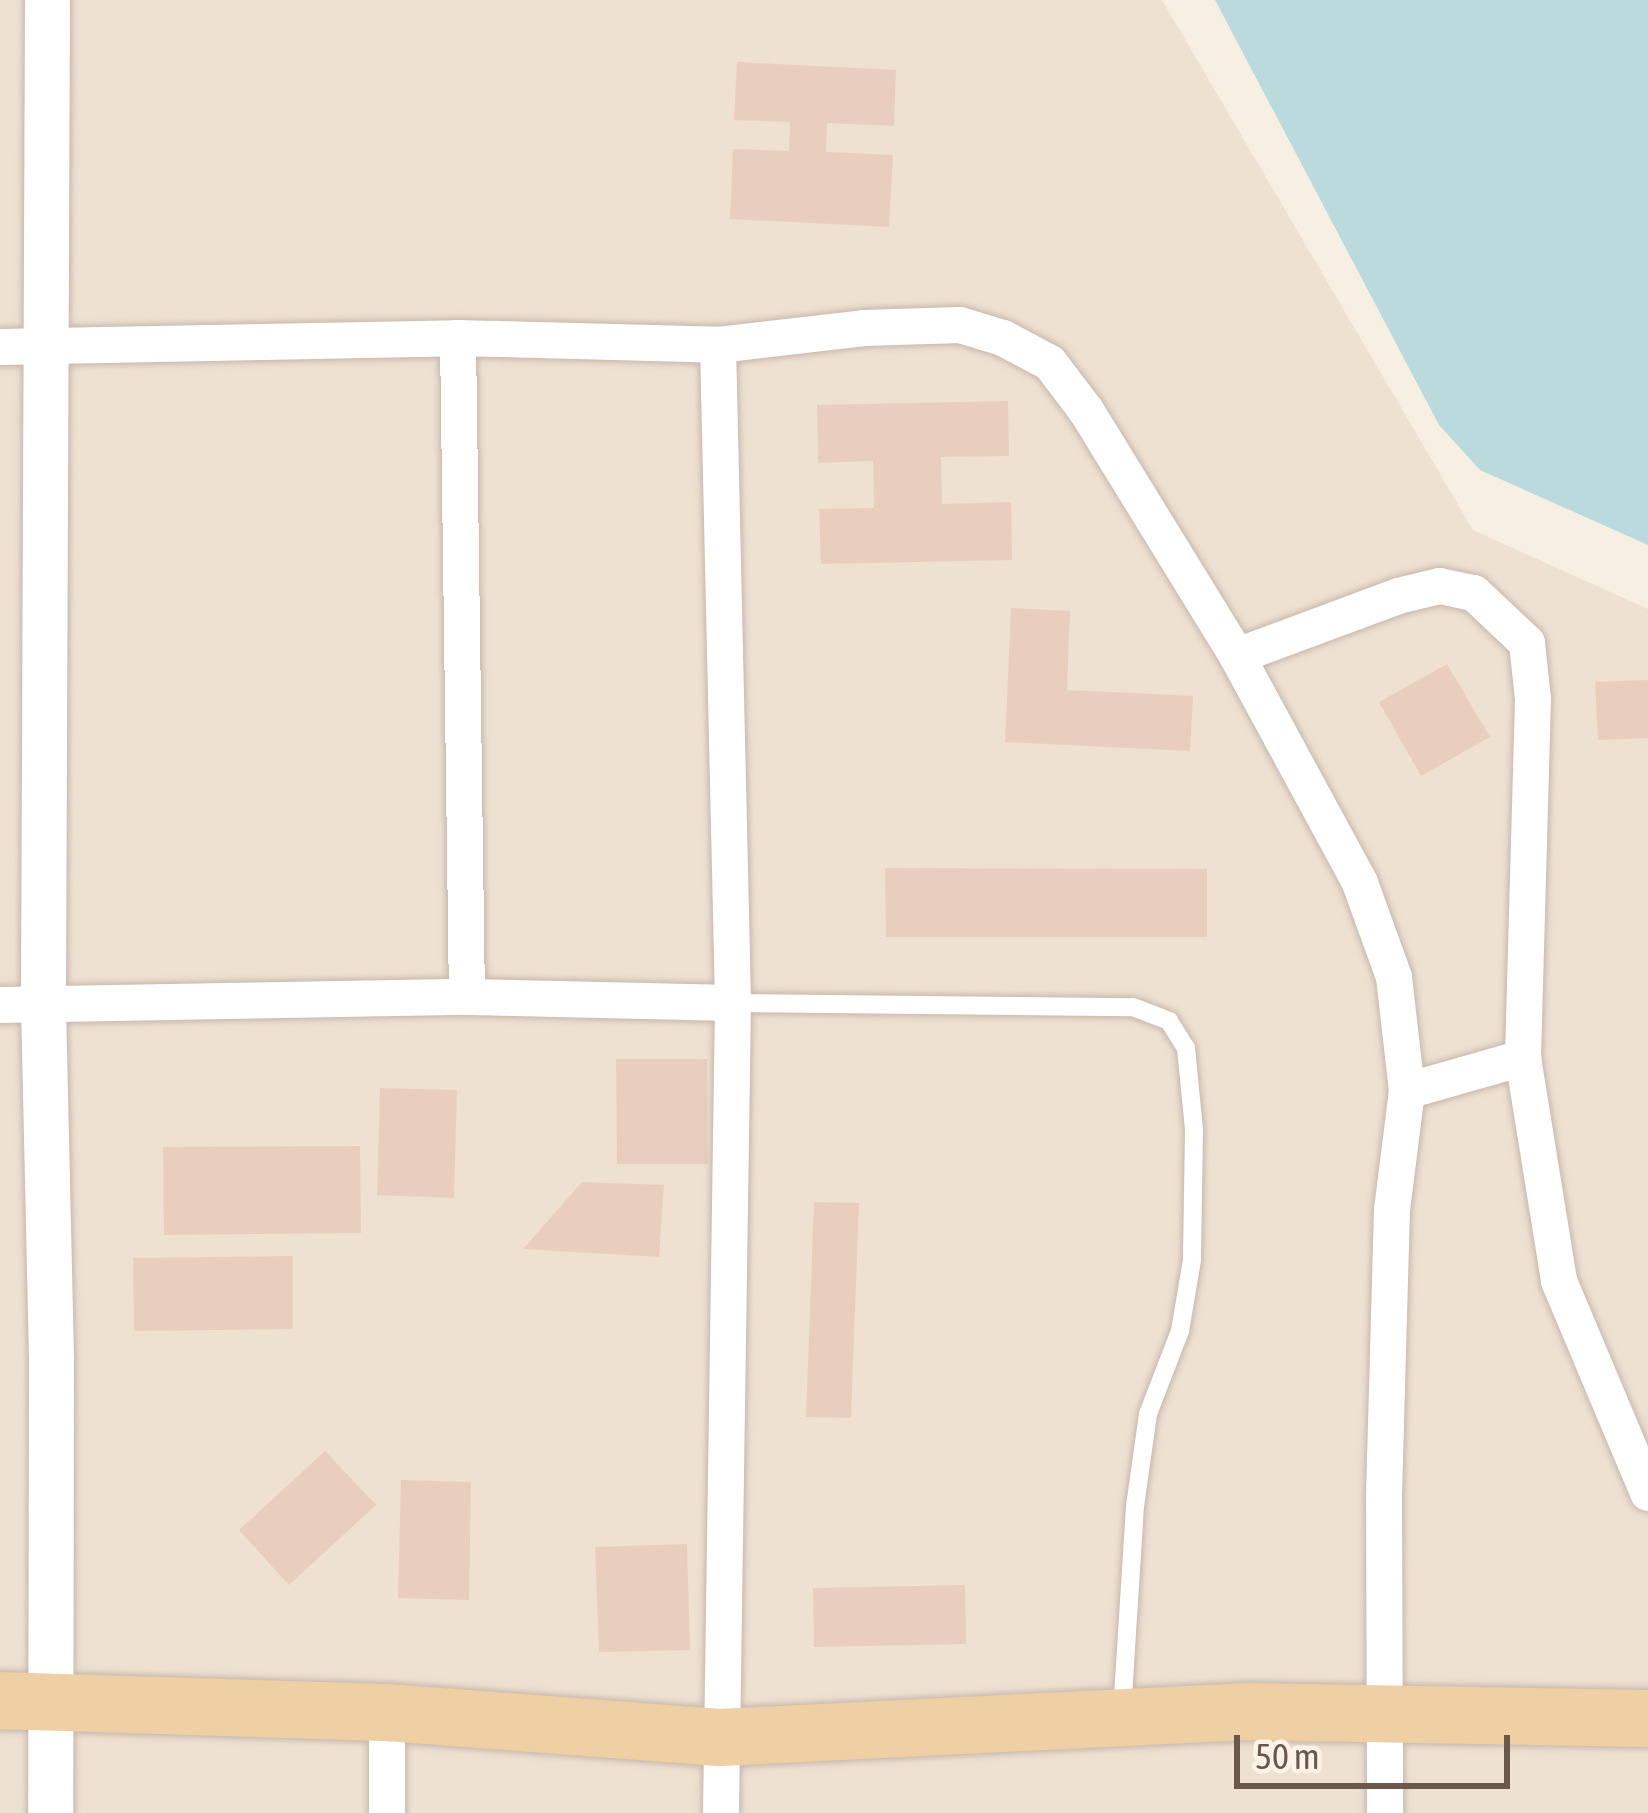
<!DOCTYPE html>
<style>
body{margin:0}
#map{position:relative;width:1648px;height:1813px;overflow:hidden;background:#f8efe3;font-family:"Asap Condensed",sans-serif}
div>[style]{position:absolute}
.residential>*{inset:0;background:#eee1d2}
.water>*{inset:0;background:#badade}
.building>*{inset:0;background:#e9cebe}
.roads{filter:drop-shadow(0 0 3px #c7b7ac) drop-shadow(0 0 3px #c7b7ac)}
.service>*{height:18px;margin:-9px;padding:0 9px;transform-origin:9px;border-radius:9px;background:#fff}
.minor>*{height:36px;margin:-18px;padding:0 18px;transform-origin:18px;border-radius:18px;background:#fff}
.tertiary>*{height:45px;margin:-22.5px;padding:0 22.5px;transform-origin:22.5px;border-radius:22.5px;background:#fff}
.primary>*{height:57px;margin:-28.5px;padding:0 28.5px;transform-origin:28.5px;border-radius:28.5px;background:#eed0a4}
span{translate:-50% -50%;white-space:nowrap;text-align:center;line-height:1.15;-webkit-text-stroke:9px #fcf3e8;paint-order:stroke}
.scale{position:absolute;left:1234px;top:1735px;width:276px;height:54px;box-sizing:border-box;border:6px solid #6c574d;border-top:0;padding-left:15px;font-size:36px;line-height:42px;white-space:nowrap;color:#6c574d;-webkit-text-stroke:9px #fcf3e8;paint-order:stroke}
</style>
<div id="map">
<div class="residential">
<div style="clip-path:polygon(0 0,1162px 0,1473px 530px,1648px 609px,1648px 1813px,0 1813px)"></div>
</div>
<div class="water">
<div style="clip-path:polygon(1215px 0,1648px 0,1648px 545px,1480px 470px,1439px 425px)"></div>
</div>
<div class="building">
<div style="clip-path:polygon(737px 62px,896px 70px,894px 126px,827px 123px,826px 152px,893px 155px,889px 227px,730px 219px,733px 149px,789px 151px,790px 122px,734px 120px)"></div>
<div style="clip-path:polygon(1008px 401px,1009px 456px,941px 457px,942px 504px,1011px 502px,1012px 560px,821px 564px,819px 509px,874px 508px,873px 461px,818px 463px,817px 405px)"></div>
<div style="clip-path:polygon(1011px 608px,1070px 611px,1067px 690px,1193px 696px,1190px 751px,1005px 742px)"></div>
<div style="clip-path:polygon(1447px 664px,1490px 737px,1421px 776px,1379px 702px)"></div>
<div style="clip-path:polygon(1648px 680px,1648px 738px,1598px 740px,1595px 682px)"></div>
<div style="clip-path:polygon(885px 868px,1207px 869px,1207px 937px,886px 937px)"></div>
<div style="clip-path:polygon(616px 1059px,707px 1059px,708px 1164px,617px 1164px)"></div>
<div style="clip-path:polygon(380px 1088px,457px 1090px,454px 1198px,377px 1195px)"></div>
<div style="clip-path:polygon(360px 1146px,361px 1233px,164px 1235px,163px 1147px)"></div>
<div style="clip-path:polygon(582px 1182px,664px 1185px,659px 1257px,523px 1249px)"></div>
<div style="clip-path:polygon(814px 1202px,859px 1203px,851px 1418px,806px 1417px)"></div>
<div style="clip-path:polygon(293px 1256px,293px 1329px,134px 1331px,133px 1258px)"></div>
<div style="clip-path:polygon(325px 1451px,376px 1505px,289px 1585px,239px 1530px)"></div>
<div style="clip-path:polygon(401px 1480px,471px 1482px,469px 1600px,398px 1598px)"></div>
<div style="clip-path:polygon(687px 1544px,690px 1650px,599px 1652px,595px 1547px)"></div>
<div style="clip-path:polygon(965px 1585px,966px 1644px,814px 1647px,813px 1588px)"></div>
</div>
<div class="roads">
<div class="service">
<div style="left:733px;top:1003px;width:400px;rotate:0.6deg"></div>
<div style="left:1133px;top:1007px;width:39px;rotate:21deg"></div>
<div style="left:1169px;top:1021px;width:32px;rotate:58deg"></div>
<div style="left:1186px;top:1048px;width:82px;rotate:84.4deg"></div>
<div style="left:1194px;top:1130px;width:130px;rotate:90.9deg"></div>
<div style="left:1192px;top:1260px;width:72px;rotate:99.6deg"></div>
<div style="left:1180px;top:1331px;width:89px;rotate:111.1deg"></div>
<div style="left:1148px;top:1414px;width:93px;rotate:98deg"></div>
<div style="left:1135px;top:1506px;width:204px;rotate:93.6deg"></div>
</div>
<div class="minor">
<div style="left:458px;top:338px;width:659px;rotate:89.22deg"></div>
<div style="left:718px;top:345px;width:658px;rotate:88.69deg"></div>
<div style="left:733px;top:1003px;width:810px;rotate:90.85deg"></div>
<div style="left:0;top:347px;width:458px;rotate:-1.1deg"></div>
<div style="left:458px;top:338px;width:260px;rotate:1.5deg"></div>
<div style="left:718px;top:345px;width:147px;rotate:-6.6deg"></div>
<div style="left:864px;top:328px;width:96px;rotate:-1.8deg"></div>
<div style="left:960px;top:325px;width:45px;rotate:16.8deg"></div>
<div style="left:1003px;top:338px;width:53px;rotate:28deg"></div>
<div style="left:1050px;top:363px;width:61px;rotate:52.9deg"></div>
<div style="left:1087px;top:412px;width:286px;rotate:58.4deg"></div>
<div style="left:1237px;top:656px;width:258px;rotate:61.5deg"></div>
<div style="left:1360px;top:883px;width:100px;rotate:70.1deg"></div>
<div style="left:1394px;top:977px;width:115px;rotate:83.5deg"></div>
<div style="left:1407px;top:1091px;width:119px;rotate:97.2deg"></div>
<div style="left:1392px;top:1209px;width:287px;rotate:91.6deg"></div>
<div style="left:1384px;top:1496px;width:317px;rotate:89.8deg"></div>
<div style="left:1237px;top:656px;width:172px;rotate:-20.4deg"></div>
<div style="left:1398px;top:596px;width:43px;rotate:-13.4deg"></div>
<div style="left:1440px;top:586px;width:35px;rotate:12deg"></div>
<div style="left:1474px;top:593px;width:73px;rotate:43.3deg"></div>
<div style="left:1527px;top:643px;width:56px;rotate:83.9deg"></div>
<div style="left:1533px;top:699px;width:359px;rotate:91.6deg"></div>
<div style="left:1523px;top:1058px;width:226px;rotate:80.8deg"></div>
<div style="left:1559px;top:1281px;width:230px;rotate:67.2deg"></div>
<div style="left:0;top:1005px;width:467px;rotate:-1deg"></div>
<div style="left:467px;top:997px;width:266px;rotate:1.3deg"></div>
<div style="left:1407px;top:1091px;width:121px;rotate:-15.9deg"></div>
<div style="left:387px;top:1712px;width:101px;rotate:90deg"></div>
</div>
<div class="tertiary">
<div style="left:47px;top:0;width:1005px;rotate:90.23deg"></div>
<div style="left:43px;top:1005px;width:356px;rotate:88.7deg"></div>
<div style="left:51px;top:1361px;width:452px;rotate:90.1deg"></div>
</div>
<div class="primary">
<div style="left:0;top:1700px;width:387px;rotate:1.8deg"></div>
<div style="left:387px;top:1712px;width:333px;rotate:4.3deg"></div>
<div style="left:719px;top:1737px;width:529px;rotate:-2.82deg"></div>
<div style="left:1247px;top:1711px;width:401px;rotate:1deg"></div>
</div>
</div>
<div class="scale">50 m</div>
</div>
